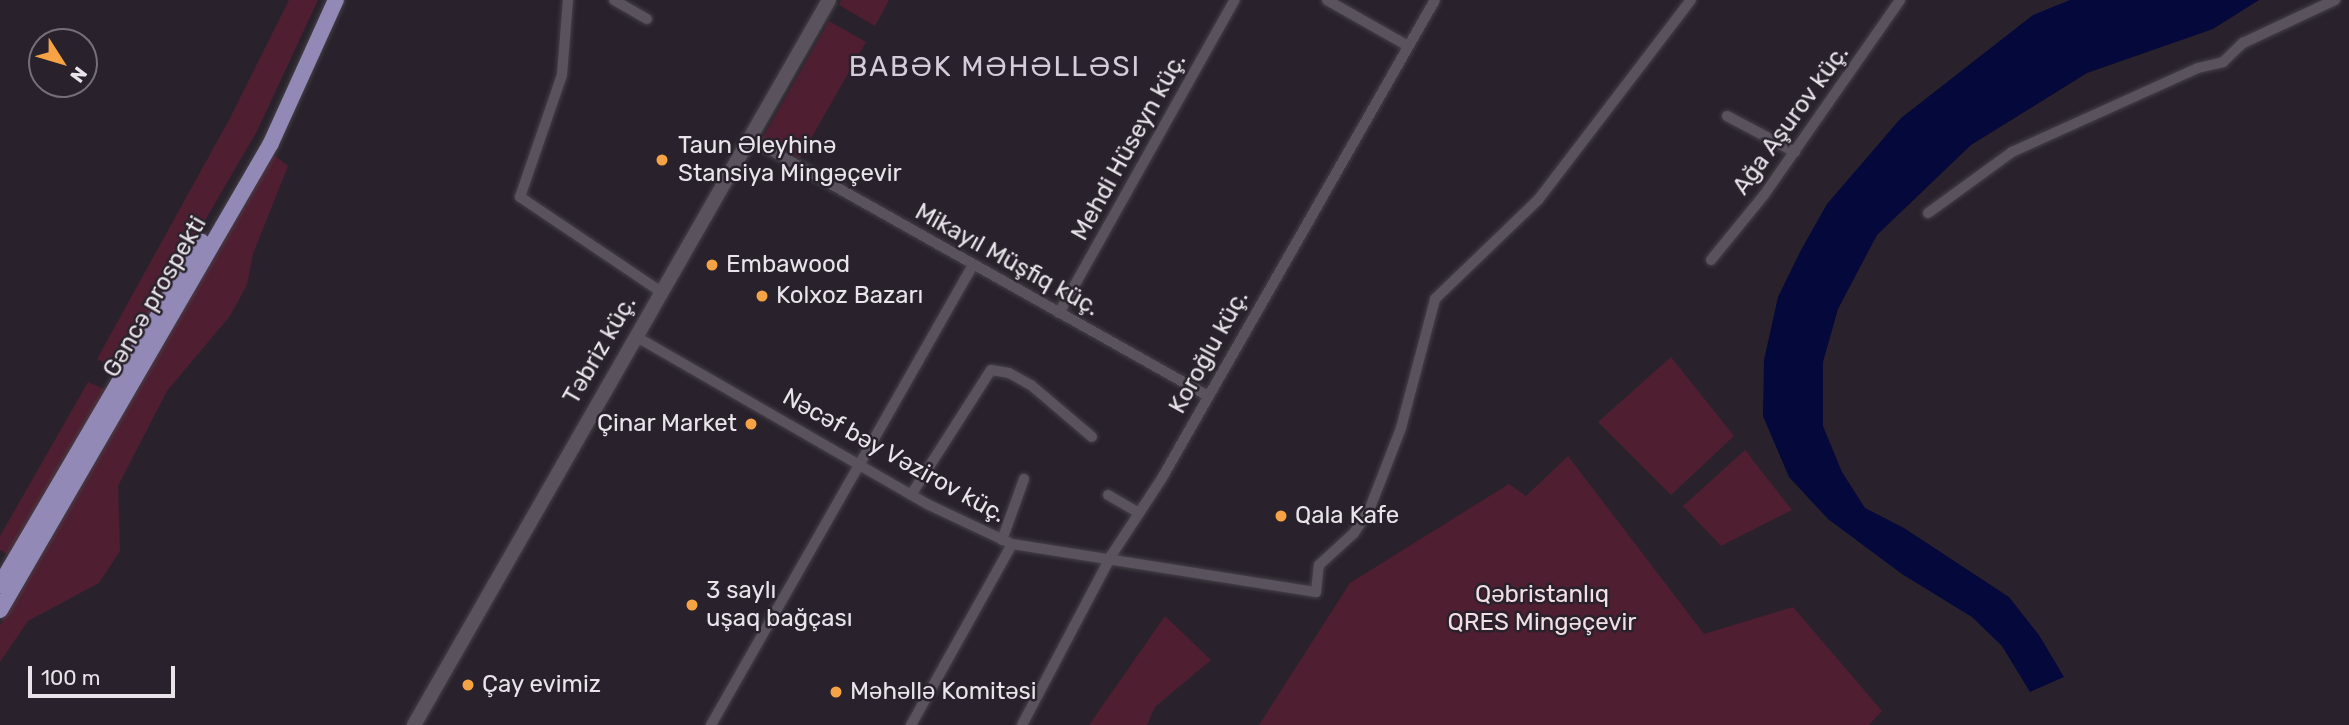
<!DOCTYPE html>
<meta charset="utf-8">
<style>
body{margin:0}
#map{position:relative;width:2349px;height:725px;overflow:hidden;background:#29222c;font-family:Rubik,sans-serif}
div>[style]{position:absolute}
.green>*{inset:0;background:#4f1e31}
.water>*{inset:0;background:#04083a}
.roads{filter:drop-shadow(0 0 2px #454047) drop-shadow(0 0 2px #454047)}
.minor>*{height:10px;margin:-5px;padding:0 5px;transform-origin:5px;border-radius:5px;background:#5a535e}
.secondary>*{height:14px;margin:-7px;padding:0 7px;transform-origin:7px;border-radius:7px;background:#5a535e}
.primary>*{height:16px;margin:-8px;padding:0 8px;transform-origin:8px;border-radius:8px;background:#9289b6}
.dots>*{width:19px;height:19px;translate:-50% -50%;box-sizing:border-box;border:4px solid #29222c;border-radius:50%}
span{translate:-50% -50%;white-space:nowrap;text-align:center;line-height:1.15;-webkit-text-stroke:5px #29222c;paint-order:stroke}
.street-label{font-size:24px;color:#e8e4ea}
.poi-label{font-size:24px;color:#e8e4ea}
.left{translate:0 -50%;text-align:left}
.right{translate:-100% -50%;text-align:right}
.park-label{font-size:24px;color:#f3dee4}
.quarter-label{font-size:28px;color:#d4ccd9;letter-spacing:2px}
.north{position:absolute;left:28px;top:28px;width:70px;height:70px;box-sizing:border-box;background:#29222c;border:2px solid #757078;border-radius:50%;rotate:127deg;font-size:19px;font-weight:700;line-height:28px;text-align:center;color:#e8e4ea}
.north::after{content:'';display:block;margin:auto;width:24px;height:32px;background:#f5a345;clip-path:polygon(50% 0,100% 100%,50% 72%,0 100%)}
.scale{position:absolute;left:28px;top:666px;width:147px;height:32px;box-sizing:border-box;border:4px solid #e8e4ea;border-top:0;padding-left:9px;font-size:21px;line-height:24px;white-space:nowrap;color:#e8e4ea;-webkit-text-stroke:5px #29222c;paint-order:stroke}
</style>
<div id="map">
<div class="green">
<div style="clip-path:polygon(289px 0,318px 0,257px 131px,118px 370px,97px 359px,230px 118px)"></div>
<div style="clip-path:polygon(841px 0,889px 0,875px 26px,839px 5px)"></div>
<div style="clip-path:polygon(829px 21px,866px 42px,800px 158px,763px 137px)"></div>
<div style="clip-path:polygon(273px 154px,288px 166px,253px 254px,247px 285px,230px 316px,167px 391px,118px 486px,120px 551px,99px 583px,28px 621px,0 662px,0 625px)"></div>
<div style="clip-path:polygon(1671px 357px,1734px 436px,1671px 495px,1598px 422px)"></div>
<div style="clip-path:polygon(88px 382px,107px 390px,10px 556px,0 550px,0 536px)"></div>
<div style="clip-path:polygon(1745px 450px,1792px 510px,1721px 546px,1683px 506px)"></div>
<div style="clip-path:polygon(1568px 456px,1704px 634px,1793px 607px,1882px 711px,1869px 725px,1259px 725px,1350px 583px,1509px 484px,1526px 496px)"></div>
<div style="clip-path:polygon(1165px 616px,1211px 660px,1155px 707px,1147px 725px,1089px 725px)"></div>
</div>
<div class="water">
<div style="clip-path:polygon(2070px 0,2259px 0,2213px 29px,2087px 73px,1971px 145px,1877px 235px,1838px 309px,1823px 362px,1823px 426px,1842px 472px,1865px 508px,1904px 528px,2009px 597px,2039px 635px,2064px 677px,2030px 692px,2002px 646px,1972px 617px,1902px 574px,1828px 519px,1789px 477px,1763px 416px,1764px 360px,1778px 297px,1801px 250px,1827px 204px,1901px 118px,2033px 15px)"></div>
</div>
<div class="roads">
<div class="minor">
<div style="left:568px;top:0;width:75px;rotate:94.6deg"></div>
<div style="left:562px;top:75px;width:129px;rotate:109deg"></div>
<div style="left:520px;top:197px;width:169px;rotate:33.9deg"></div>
<div style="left:614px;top:0;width:38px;rotate:30deg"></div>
<div style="left:1327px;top:0;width:93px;rotate:29.6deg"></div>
<div style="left:1727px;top:116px;width:77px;rotate:27.9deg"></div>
<div style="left:749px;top:138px;width:527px;rotate:29.34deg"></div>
<div style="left:1928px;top:213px;width:104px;rotate:-36deg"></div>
<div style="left:2012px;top:152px;width:204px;rotate:-24.3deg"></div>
<div style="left:2198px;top:68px;width:26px;rotate:-13deg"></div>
<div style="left:2223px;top:62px;width:28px;rotate:-44deg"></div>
<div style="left:2243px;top:43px;width:102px;rotate:-25.1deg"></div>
<div style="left:1711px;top:260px;width:84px;rotate:-50.8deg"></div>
<div style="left:1764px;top:195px;width:238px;rotate:-55.1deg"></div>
<div style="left:1059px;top:313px;width:359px;rotate:-60.7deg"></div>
<div style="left:635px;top:336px;width:337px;rotate:29.9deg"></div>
<div style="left:927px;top:504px;width:94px;rotate:25.2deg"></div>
<div style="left:1012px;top:544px;width:308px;rotate:9deg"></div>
<div style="left:1316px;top:592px;width:27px;rotate:-84deg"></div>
<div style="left:1319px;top:565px;width:47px;rotate:-42.4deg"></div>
<div style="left:1354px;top:533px;width:30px;rotate:-57deg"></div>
<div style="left:1370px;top:508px;width:86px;rotate:-68.8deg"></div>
<div style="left:1401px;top:428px;width:133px;rotate:-75.2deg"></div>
<div style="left:1435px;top:299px;width:143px;rotate:-43.9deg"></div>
<div style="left:1538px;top:200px;width:252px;rotate:-52.6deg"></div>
<div style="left:911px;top:495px;width:148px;rotate:-57.4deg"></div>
<div style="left:991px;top:370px;width:18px;rotate:9deg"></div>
<div style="left:1009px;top:373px;width:25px;rotate:29deg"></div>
<div style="left:1031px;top:385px;width:80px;rotate:40.4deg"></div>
<div style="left:1108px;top:495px;width:36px;rotate:30deg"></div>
<div style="left:1002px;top:540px;width:65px;rotate:-70.2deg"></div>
<div style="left:711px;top:725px;width:529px;rotate:-60.34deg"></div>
<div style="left:911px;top:725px;width:207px;rotate:-60.8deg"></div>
<div style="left:1022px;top:725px;width:191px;rotate:-62.2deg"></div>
<div style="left:1111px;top:556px;width:93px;rotate:-56.8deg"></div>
<div style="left:1162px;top:478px;width:550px;rotate:-60.27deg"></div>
</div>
<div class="secondary">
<div style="left:414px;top:725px;width:835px;rotate:-60.21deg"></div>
</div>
<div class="primary">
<div style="left:0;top:585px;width:398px;rotate:-59.6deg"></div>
<div style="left:0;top:610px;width:540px;rotate:-59.87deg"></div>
<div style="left:271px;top:143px;width:157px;rotate:-65.6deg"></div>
</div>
</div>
<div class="dots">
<div style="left:662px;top:160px;background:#f5a345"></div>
<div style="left:712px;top:265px;background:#f5a345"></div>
<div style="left:762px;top:296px;background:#f5a345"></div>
<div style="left:751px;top:424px;background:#f5a345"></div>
<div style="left:1281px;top:516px;background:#f5a345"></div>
<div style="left:692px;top:605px;background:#f5a345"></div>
<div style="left:468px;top:685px;background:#f5a345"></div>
<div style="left:836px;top:692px;background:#f5a345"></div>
</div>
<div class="street-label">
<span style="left:1791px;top:120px;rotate:-54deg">Ağa Aşurov küç.</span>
<span style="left:1129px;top:147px;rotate:-61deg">Mehdi Hüseyn küç.</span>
<span style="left:1007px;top:260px;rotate:29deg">Mikayıl Müşfiq küç.</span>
<span style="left:155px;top:297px;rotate:-60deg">Gəncə prospekti</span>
<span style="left:600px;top:350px;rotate:-60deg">Təbriz küç.</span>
<span style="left:1209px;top:352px;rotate:-61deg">Koroğlu küç.</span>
<span style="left:894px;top:456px;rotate:29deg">Nəcəf bəy Vəzirov küç.</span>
</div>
<div class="poi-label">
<span class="left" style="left:678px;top:160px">Taun Əleyhinə<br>Stansiya Mingəçevir</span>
<span class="left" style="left:726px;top:265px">Embawood</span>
<span class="left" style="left:776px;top:296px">Kolxoz Bazarı</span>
<span class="right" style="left:737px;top:424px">Çinar Market</span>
<span class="left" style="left:1295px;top:516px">Qala Kafe</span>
<span class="left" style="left:706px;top:605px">3 saylı<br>uşaq bağçası</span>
<span class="left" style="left:482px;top:685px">Çay evimiz</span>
<span class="left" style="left:850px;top:692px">Məhəllə Komitəsi</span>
</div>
<div class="park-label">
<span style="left:1542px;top:609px">Qəbristanlıq<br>QRES Mingəçevir</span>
</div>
<div class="quarter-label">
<span style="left:995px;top:67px">BABƏK MƏHƏLLƏSI</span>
</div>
<div class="north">N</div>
<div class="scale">100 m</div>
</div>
